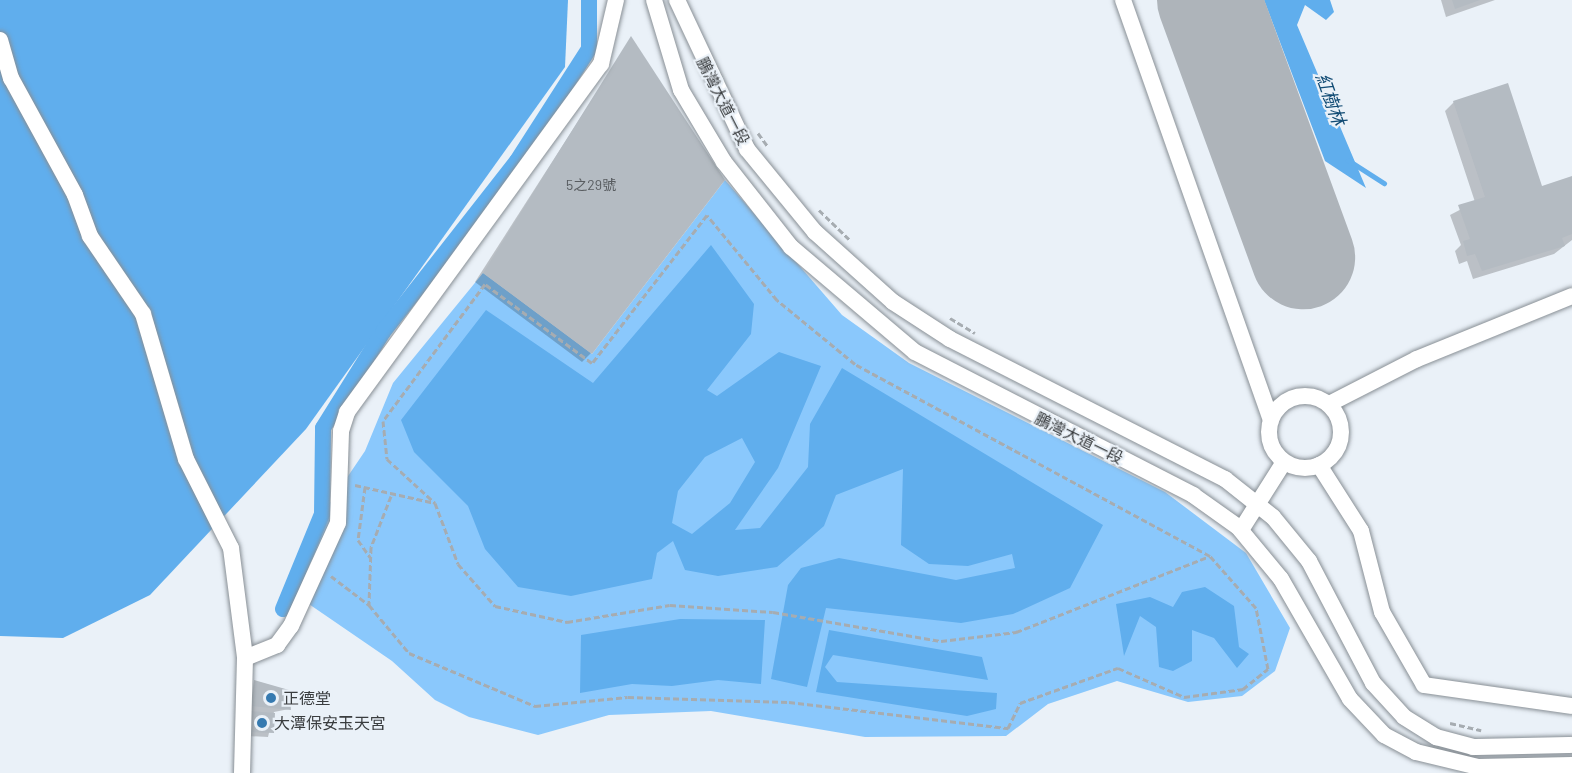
<!DOCTYPE html>
<meta charset="utf-8">
<style>
body{margin:0}
#map{position:relative;width:1572px;height:773px;overflow:hidden;background:#eaf1f8;font-family:Barlow,"Noto Sans TC",sans-serif}
div>[style]{position:absolute}
.green>*{inset:0;background:#8ac8fc}
.water>*{inset:0;background:#60aeed}
.shadow>*{inset:0;background:#0003}
.stream>*{height:4.5px;margin:-2.25px;padding:0 2.25px;transform-origin:2.25px;border-radius:2.25px;background:#60aeed}
.canal>*{height:16px;margin:-8px;padding:0 8px;transform-origin:8px;border-radius:8px;background:#60aeed}
.runway>*{height:104px;margin:-52px;padding:0 52px;transform-origin:52px;border-radius:52px;background:#aeb4ba}
.building>*{inset:0;background:#b4bbc2}
.path>*{height:3px;margin-top:-1.5px;transform-origin:0;background:repeating-linear-gradient(90deg,#a6acb1 0 6px,transparent 0 9px)}
.roads{filter:drop-shadow(0 0 2px #888f95) drop-shadow(0 0 2px #888f95)}
.minor>*{height:16px;margin:-8px;padding:0 8px;transform-origin:8px;border-radius:8px;background:#fff}
.minor>.ring{margin:-8px;padding:0;box-sizing:content-box;background:none;border:16px solid #fff;border-radius:50%}
.dots>*{width:16px;height:16px;translate:-50% -50%;box-sizing:border-box;border:3px solid #eaf1f8;border-radius:50%}
span{translate:-50% -50%;white-space:nowrap;text-align:center;line-height:1.15;-webkit-text-stroke:4.5px #eaf1f8;paint-order:stroke}
.number-label{font-size:14px;color:#585c60}
.number-label span{-webkit-text-stroke-width:0}
.street-label{font-size:16px;color:#3a3d3f}
.poi-label{font-size:16px;color:#3a3d3f}
.left{translate:0 -50%;text-align:left}
.water-label{font-size:18px;color:#124c75;font-style:italic}
</style>
<div id="map">
<div class="green">
<div style="clip-path:polygon(725px 180px,842px 315px,909px 363px,1165px 492px,1246px 553px,1290px 628px,1275px 671px,1242px 696px,1188px 702px,1117px 681px,1048px 704px,1006px 736px,865px 737px,711px 711px,609px 715px,538px 735px,469px 717px,435px 700px,392px 661px,303px 600px,321px 516px,365px 451px,393px 383px,483px 273px,592px 354px)"></div>
</div>
<div class="water">
<div style="clip-path:polygon(0 0,568px 0,565px 67px,306px 429px,150px 595px,63px 638px,0 636px)"></div>
<div style="clip-path:polygon(1264px 0,1330px 0,1334px 12px,1326px 20px,1305px 5px,1297px 25px,1366px 188px,1325px 161px)"></div>
<div style="clip-path:polygon(evenodd,711px 245px,754px 304px,751px 334px,707px 390px,717px 396px,779px 352px,821px 366px,778px 468px,735px 530px,760px 528px,808px 467px,810px 424px,842px 368px,1103px 525px,1070px 588px,1013px 614px,961px 623px,826px 608px,807px 687px,771px 679px,788px 585px,801px 568px,839px 558px,956px 580px,1015px 568px,1012px 554px,968px 566px,929px 564px,901px 545px,903px 469px,836px 495px,824px 526px,777px 567px,718px 576px,685px 570px,673px 541px,657px 553px,652px 579px,571px 596px,518px 587px,485px 549px,468px 506px,414px 452px,401px 420px,486px 310px,593px 383px,711px 245px,742px 438px,755px 462px,730px 503px,692px 534px,672px 523px,678px 491px,705px 457px,742px 438px)"></div>
<div style="clip-path:polygon(1205px 587px,1234px 606px,1239px 647px,1249px 654px,1237px 668px,1214px 638px,1192px 630px,1192px 661px,1173px 671px,1159px 667px,1156px 627px,1140px 616px,1124px 656px,1116px 604px,1150px 597px,1173px 607px,1182px 592px)"></div>
<div style="clip-path:polygon(680px 619px,765px 620px,761px 684px,718px 680px,672px 686px,632px 684px,580px 693px,581px 635px)"></div>
<div style="clip-path:polygon(829px 630px,982px 657px,988px 680px,833px 655px,825px 667px,837px 682px,997px 693px,996px 709px,967px 716px,816px 692px)"></div>
</div>
<div class="shadow">
<div style="clip-path:polygon(1441px 0,1495px 0,1446px 17px)"></div>
<div style="clip-path:polygon(631px 39px,591px 353px,582px 362px,475px 282px)"></div>
<div style="clip-path:polygon(1454px 102px,1541px 187px,1572px 178px,1572px 240px,1554px 254px,1473px 279px,1467px 261px,1459px 264px,1455px 251px,1461px 245px,1450px 215px,1475px 202px,1445px 111px)"></div>
<div style="clip-path:polygon(254px 682px,289px 709px,274px 712px,268px 737px,246px 736px)"></div>
</div>
<div class="stream">
<div style="left:1348px;top:160px;width:43px;rotate:32.6deg"></div>
</div>
<div class="canal">
<div style="left:283px;top:609px;width:103px;rotate:-67.7deg"></div>
<div style="left:322px;top:514px;width:86px;rotate:-89.3deg"></div>
<div style="left:323px;top:428px;width:113px;rotate:-58deg"></div>
<div style="left:383px;top:332px;width:217px;rotate:-51.9deg"></div>
<div style="left:517px;top:161px;width:133px;rotate:-57.3deg"></div>
<div style="left:589px;top:49px;width:49px;rotate:-90deg"></div>
</div>
<div class="runway">
<div style="left:1209px;top:0;width:274px;rotate:69.9deg"></div>
</div>
<div class="building">
<div style="clip-path:polygon(1452px 0,1480px 0,1455px 9px)"></div>
<div style="clip-path:polygon(631px 36px,725px 180px,592px 354px,483px 273px)"></div>
<div style="clip-path:polygon(1508px 83px,1542px 186px,1572px 176px,1572px 234px,1562px 238px,1565px 246px,1482px 271px,1475px 254px,1467px 256px,1463px 241px,1470px 239px,1458px 205px,1485px 197px,1453px 101px)"></div>
<div style="clip-path:polygon(254px 680px,289px 690px,291px 710px,252px 706px)"></div>
<div style="clip-path:polygon(251px 711px,275px 713px,274px 733px,249px 732px)"></div>
</div>
<div class="path">
<div style="left:758px;top:133px;width:17px;rotate:54deg"></div>
<div style="left:819px;top:210px;width:45px;rotate:44.1deg"></div>
<div style="left:950px;top:318px;width:29px;rotate:31deg"></div>
<div style="left:355px;top:485px;width:82px;rotate:12.7deg"></div>
<div style="left:435px;top:503px;width:65px;rotate:69.3deg"></div>
<div style="left:458px;top:564px;width:56px;rotate:48.6deg"></div>
<div style="left:495px;top:606px;width:74px;rotate:12.5deg"></div>
<div style="left:567px;top:622px;width:104px;rotate:-9.4deg"></div>
<div style="left:670px;top:605px;width:103px;rotate:3.9deg"></div>
<div style="left:773px;top:612px;width:170px;rotate:9.8deg"></div>
<div style="left:941px;top:641px;width:76px;rotate:-6.8deg"></div>
<div style="left:1016px;top:632px;width:208px;rotate:-21.4deg"></div>
<div style="left:365px;top:487px;width:53px;rotate:97.5deg"></div>
<div style="left:358px;top:540px;width:21px;rotate:55deg"></div>
<div style="left:391px;top:496px;width:55px;rotate:111.4deg"></div>
<div style="left:371px;top:547px;width:58px;rotate:92deg"></div>
<div style="left:369px;top:605px;width:62px;rotate:50.2deg"></div>
<div style="left:409px;top:653px;width:137px;rotate:22.8deg"></div>
<div style="left:535px;top:706px;width:93px;rotate:-5.5deg"></div>
<div style="left:628px;top:697px;width:161px;rotate:1.8deg"></div>
<div style="left:789px;top:702px;width:221px;rotate:6.8deg"></div>
<div style="left:1008px;top:728px;width:28px;rotate:-64deg"></div>
<div style="left:1020px;top:703px;width:104px;rotate:-19.7deg"></div>
<div style="left:1118px;top:668px;width:72px;rotate:23.7deg"></div>
<div style="left:1184px;top:697px;width:60px;rotate:-7.7deg"></div>
<div style="left:1243px;top:689px;width:32px;rotate:-39deg"></div>
<div style="left:1268px;top:669px;width:62px;rotate:-101.1deg"></div>
<div style="left:1256px;top:608px;width:69px;rotate:-131.5deg"></div>
<div style="left:1210px;top:556px;width:404px;rotate:-151.6deg"></div>
<div style="left:855px;top:364px;width:101px;rotate:-140.6deg"></div>
<div style="left:777px;top:300px;width:110px;rotate:-129.5deg"></div>
<div style="left:707px;top:215px;width:187px;rotate:127.8deg"></div>
<div style="left:592px;top:363px;width:133px;rotate:-143.6deg"></div>
<div style="left:485px;top:284px;width:171px;rotate:126.7deg"></div>
<div style="left:383px;top:421px;width:38px;rotate:84deg"></div>
<div style="left:387px;top:459px;width:65px;rotate:42.5deg"></div>
<div style="left:331px;top:576px;width:48px;rotate:37.3deg"></div>
<div style="left:1450px;top:723px;width:32px;rotate:13deg"></div>
</div>
<div class="roads">
<div class="minor">
<div style="left:654px;top:0;width:94px;rotate:73.3deg"></div>
<div style="left:681px;top:90px;width:84px;rotate:59.2deg"></div>
<div style="left:724px;top:162px;width:108px;rotate:51.8deg"></div>
<div style="left:791px;top:247px;width:162px;rotate:40.3deg"></div>
<div style="left:915px;top:352px;width:313px;rotate:27.2deg"></div>
<div style="left:1193px;top:495px;width:55px;rotate:35.4deg"></div>
<div style="left:1238px;top:527px;width:67px;rotate:50.4deg"></div>
<div style="left:1281px;top:579px;width:138px;rotate:60.1deg"></div>
<div style="left:1350px;top:699px;width:50px;rotate:46.6deg"></div>
<div style="left:1384px;top:735px;width:36px;rotate:28deg"></div>
<div style="left:1416px;top:752px;width:64px;rotate:13.6deg"></div>
<div style="left:1478px;top:767px;width:94px;rotate:-1.2deg"></div>
<div style="left:677px;top:0;width:165px;rotate:64.8deg"></div>
<div style="left:747px;top:149px;width:107px;rotate:50.7deg"></div>
<div style="left:815px;top:232px;width:105px;rotate:41.9deg"></div>
<div style="left:893px;top:302px;width:68px;rotate:33deg"></div>
<div style="left:950px;top:339px;width:309px;rotate:27deg"></div>
<div style="left:1225px;top:479px;width:61px;rotate:38.4deg"></div>
<div style="left:1273px;top:517px;width:57px;rotate:50.7deg"></div>
<div style="left:1309px;top:561px;width:138px;rotate:62.3deg"></div>
<div style="left:1373px;top:683px;width:46px;rotate:47.6deg"></div>
<div style="left:1404px;top:717px;width:38px;rotate:32deg"></div>
<div style="left:1436px;top:737px;width:38px;rotate:15deg"></div>
<div style="left:1473px;top:747px;width:99px;rotate:-1.2deg"></div>
<div style="left:1123px;top:0;width:445px;rotate:70.6deg"></div>
<div style="left:0;top:40px;width:40px;rotate:74deg"></div>
<div style="left:11px;top:78px;width:133px;rotate:61.3deg"></div>
<div style="left:75px;top:195px;width:44px;rotate:69.9deg"></div>
<div style="left:90px;top:236px;width:94px;rotate:55.8deg"></div>
<div style="left:143px;top:314px;width:151px;rotate:73.5deg"></div>
<div style="left:186px;top:459px;width:100px;rotate:63.2deg"></div>
<div style="left:231px;top:548px;width:111px;rotate:82.7deg"></div>
<div style="left:245px;top:658px;width:115px;rotate:91.5deg"></div>
<div class="ring" style="left:1269px;top:396px;width:56px;height:56px"></div>
<div style="left:1329px;top:404px;width:99px;rotate:-27.1deg"></div>
<div style="left:1417px;top:359px;width:167px;rotate:-22.1deg"></div>
<div style="left:1319px;top:465px;width:78px;rotate:57.5deg"></div>
<div style="left:1361px;top:531px;width:84px;rotate:75.5deg"></div>
<div style="left:1382px;top:612px;width:84px;rotate:60.1deg"></div>
<div style="left:1424px;top:685px;width:149px;rotate:8.1deg"></div>
<div style="left:1241px;top:530px;width:80px;rotate:-57.7deg"></div>
<div style="left:245px;top:658px;width:35px;rotate:-22deg"></div>
<div style="left:277px;top:645px;width:24px;rotate:-54deg"></div>
<div style="left:291px;top:626px;width:113px;rotate:-65.5deg"></div>
<div style="left:338px;top:523px;width:92px;rotate:-88.1deg"></div>
<div style="left:341px;top:431px;width:20px;rotate:-72deg"></div>
<div style="left:347px;top:412px;width:431px;rotate:-53.9deg"></div>
<div style="left:601px;top:64px;width:66px;rotate:-76.8deg"></div>
</div>
</div>
<div class="dots">
<div style="left:271px;top:698px;background:#367ab0"></div>
<div style="left:262px;top:723px;background:#367ab0"></div>
</div>
<div class="number-label">
<span style="left:591px;top:185px">5之29號</span>
</div>
<div class="street-label">
<span style="left:723px;top:101px;rotate:63deg">鵬灣大道一段</span>
<span style="left:1079px;top:438px;rotate:26deg">鵬灣大道一段</span>
</div>
<div class="poi-label">
<span class="left" style="left:283px;top:698px">正德堂</span>
<span class="left" style="left:274px;top:723px">大潭保安玉天宮</span>
</div>
<div class="water-label">
<span style="left:1331px;top:99px;rotate:70deg">紅樹林</span>
</div>
</div>
